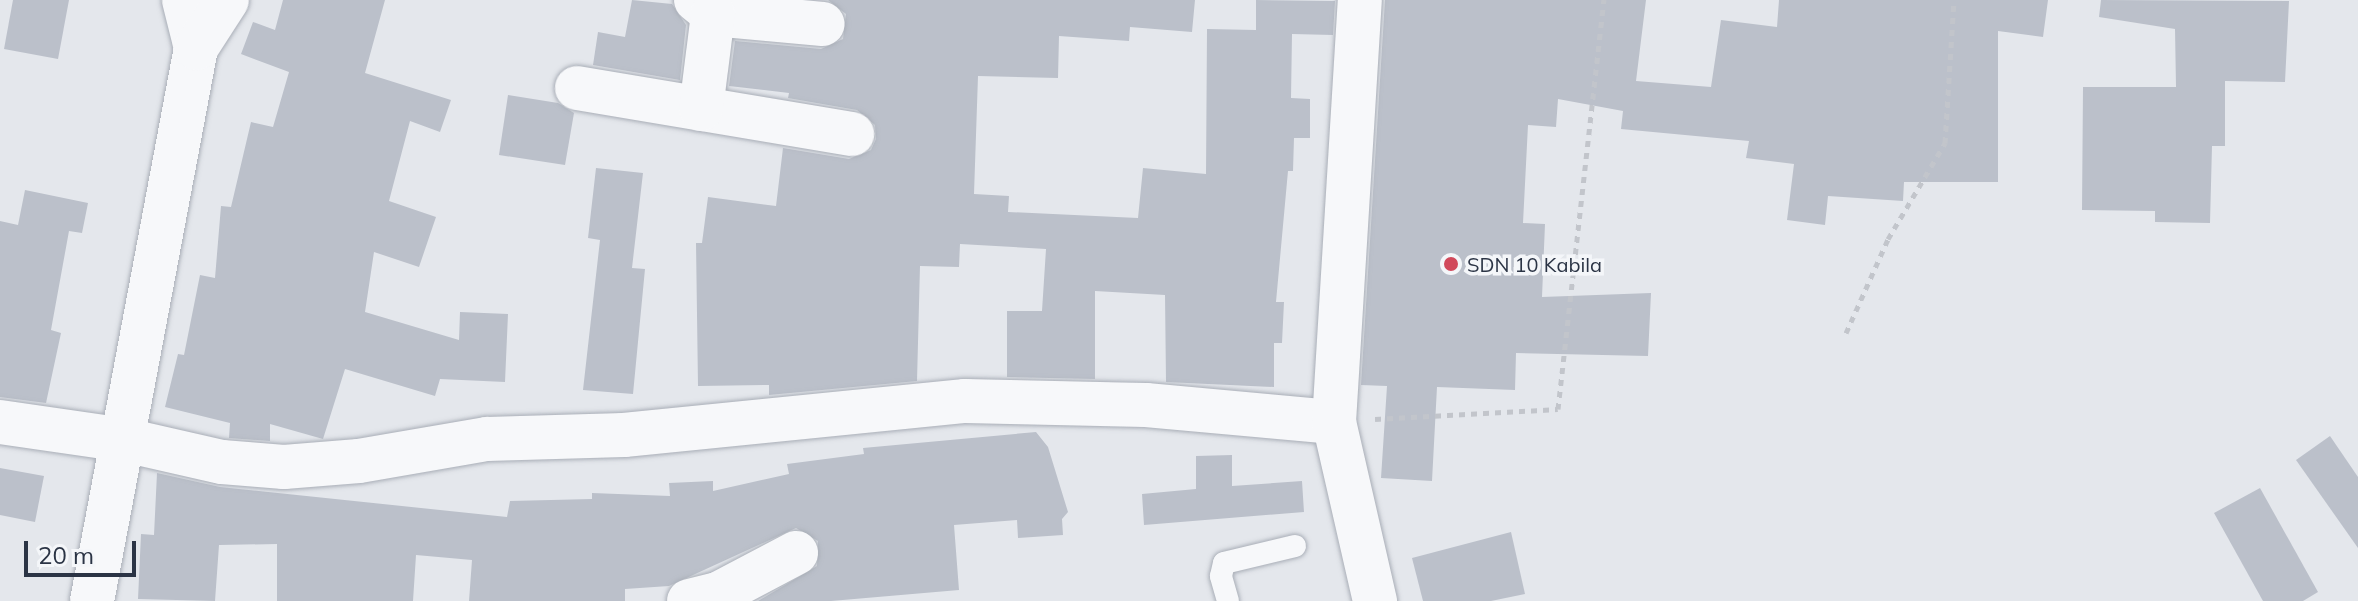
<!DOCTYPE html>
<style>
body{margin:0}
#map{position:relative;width:2358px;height:601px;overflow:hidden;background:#e4e7ec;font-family:Mulish,sans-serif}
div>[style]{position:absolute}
.building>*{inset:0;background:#bbc0ca}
.path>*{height:5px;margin-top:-2.5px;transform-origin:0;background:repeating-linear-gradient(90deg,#c2c5cb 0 6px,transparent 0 12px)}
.roads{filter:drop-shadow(0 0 2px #a9aeb7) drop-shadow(0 0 2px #a9aeb7)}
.lane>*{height:22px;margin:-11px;padding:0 11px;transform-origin:11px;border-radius:11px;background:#f7f8fa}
.street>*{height:44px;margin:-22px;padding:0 22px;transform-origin:22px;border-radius:22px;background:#f7f8fa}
.dots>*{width:22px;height:22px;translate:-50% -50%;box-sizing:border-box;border:4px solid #f4f6f9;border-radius:50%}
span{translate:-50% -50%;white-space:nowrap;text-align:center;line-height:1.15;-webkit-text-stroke:7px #f4f6f9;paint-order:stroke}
.poi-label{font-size:20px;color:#2b3445}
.left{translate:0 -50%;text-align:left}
.scale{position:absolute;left:24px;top:541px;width:112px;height:36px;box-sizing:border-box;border:4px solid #2b3445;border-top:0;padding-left:10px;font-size:24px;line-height:28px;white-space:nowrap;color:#2b3445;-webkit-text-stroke:6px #f4f6f9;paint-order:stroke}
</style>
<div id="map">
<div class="building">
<div style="clip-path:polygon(13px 0,69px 0,58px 59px,4px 49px)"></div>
<div style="clip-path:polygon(283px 0,385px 0,365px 73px,451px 100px,440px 132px,410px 121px,389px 201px,436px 217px,419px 267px,374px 252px,365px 312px,459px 340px,460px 312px,508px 314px,505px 382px,440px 379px,435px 396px,345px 369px,323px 439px,270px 424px,270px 441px,229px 438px,230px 423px,165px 407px,178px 354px,184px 355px,200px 275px,215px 278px,221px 206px,231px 207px,251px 122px,273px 127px,289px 72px,241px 54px,253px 22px,275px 30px)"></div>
<div style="clip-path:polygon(632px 0,672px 4px,686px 25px,680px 80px,593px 65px,598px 32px,625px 37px)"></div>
<div style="clip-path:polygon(828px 0,1195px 0,1192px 32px,1130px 27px,1129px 41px,1059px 36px,1058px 78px,978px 76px,974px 194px,1009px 196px,1008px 212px,1138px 218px,1143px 168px,1206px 174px,1207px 29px,1256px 30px,1256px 0,1335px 1px,1333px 35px,1292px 34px,1291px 98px,1310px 99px,1310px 138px,1294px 138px,1293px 171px,1288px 171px,1276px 302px,1284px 302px,1282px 343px,1274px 343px,1274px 387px,1166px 382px,1165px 295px,1095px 291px,1095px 379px,1007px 377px,1007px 311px,1042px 311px,1046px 249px,960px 244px,959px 267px,920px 266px,917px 381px,769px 395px,769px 385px,698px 386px,696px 243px,702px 243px,708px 197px,776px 206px,783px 148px,849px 159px,871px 150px,876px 139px,875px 125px,857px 110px,788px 98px,789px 93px,729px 86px,735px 41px,821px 49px,843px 39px,846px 14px)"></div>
<div style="clip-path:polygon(1385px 0,1646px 0,1636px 81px,1711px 87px,1721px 20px,1777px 27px,1779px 0,2048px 0,2043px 37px,1998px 31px,1998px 182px,1904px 182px,1903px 201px,1828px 196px,1825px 225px,1787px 220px,1794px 164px,1746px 158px,1749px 141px,1621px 129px,1623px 111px,1558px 99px,1556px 127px,1528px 125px,1523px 223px,1545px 224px,1542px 297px,1651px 293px,1648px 356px,1516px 353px,1515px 390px,1437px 387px,1432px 481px,1381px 478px,1387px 386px,1361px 385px)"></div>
<div style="clip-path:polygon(2101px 0,2289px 1px,2285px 82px,2225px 81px,2225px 146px,2212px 146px,2210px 223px,2155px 222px,2155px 211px,2082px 210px,2083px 87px,2176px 87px,2175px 29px,2099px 17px)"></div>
<div style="clip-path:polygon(508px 95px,558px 103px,574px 113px,565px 165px,499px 155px)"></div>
<div style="clip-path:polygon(596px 168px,643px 173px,632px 268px,645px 269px,633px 394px,583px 390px,600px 240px,588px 238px)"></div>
<div style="clip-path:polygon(25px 190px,88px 203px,82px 233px,69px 231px,51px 330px,61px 333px,46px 403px,0 397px,0 221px,18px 225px)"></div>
<div style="clip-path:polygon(1036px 432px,1048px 447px,1068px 512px,1062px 519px,1063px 535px,1018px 538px,1017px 520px,954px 525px,959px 590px,831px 601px,758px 601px,817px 566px,818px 541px,796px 528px,669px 586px,625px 589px,625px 601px,469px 601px,472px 560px,416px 555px,413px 601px,277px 601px,277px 544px,219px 545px,215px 601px,138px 599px,141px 534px,154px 535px,157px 473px,220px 487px,507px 517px,510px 501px,592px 499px,592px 493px,670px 496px,669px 483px,713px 481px,713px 491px,789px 474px,787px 464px,864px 454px,863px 448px)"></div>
<div style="clip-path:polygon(2330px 436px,2358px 477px,2358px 548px,2296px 460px)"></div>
<div style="clip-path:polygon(1232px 455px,1232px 486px,1302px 481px,1304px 512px,1144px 525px,1142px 494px,1196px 489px,1196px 456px)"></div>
<div style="clip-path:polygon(0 468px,44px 476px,35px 522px,0 515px)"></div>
<div style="clip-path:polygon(2260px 488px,2318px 592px,2303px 601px,2263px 601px,2214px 513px)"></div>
<div style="clip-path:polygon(1511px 532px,1525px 594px,1491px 601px,1423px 601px,1412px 558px)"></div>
</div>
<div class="path">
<div style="left:1846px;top:333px;width:103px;rotate:-65.9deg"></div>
<div style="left:1888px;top:239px;width:112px;rotate:-59.3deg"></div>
<div style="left:1945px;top:143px;width:143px;rotate:-86.4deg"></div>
<div style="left:1375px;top:419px;width:183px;rotate:-3.1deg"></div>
<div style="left:1558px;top:409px;width:412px;rotate:-83.6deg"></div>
</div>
<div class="roads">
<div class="lane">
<div style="left:1228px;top:601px;width:26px;rotate:-106deg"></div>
<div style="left:1221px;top:576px;width:13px;rotate:-77deg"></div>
<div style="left:1224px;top:563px;width:73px;rotate:-13.5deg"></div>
</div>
<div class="street">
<div style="left:184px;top:0;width:49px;rotate:76deg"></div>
<div style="left:696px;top:0;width:22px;rotate:39deg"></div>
<div style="left:713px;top:14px;width:110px;rotate:5.2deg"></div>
<div style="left:577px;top:88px;width:279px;rotate:9.5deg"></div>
<div style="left:701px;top:109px;width:96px;rotate:-82.8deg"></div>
<div style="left:0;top:422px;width:126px;rotate:8.2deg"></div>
<div style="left:125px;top:440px;width:99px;rotate:12.8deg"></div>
<div style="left:222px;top:462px;width:62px;rotate:4.6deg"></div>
<div style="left:284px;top:467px;width:75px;rotate:-4.6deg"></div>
<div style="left:359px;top:461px;width:130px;rotate:-9.8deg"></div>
<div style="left:487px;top:439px;width:137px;rotate:-1.7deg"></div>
<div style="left:624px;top:435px;width:343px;rotate:-5.7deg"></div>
<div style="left:965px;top:401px;width:181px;rotate:1.3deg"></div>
<div style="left:1146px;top:405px;width:189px;rotate:5.2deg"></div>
<div style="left:1334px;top:422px;width:423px;rotate:-86.5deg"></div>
<div style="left:1334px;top:422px;width:184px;rotate:77.1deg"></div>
<div style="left:92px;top:601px;width:563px;rotate:-79.35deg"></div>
<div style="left:196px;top:48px;width:57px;rotate:-57.1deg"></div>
<div style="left:689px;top:601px;width:32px;rotate:-14deg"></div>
<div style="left:720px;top:593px;width:86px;rotate:-27.8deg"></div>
</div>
</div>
<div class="dots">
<div style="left:1451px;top:264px;background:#d1495b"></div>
</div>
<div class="poi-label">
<span class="left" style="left:1467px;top:264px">SDN 10 Kabila</span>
</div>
<div class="scale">20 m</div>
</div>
